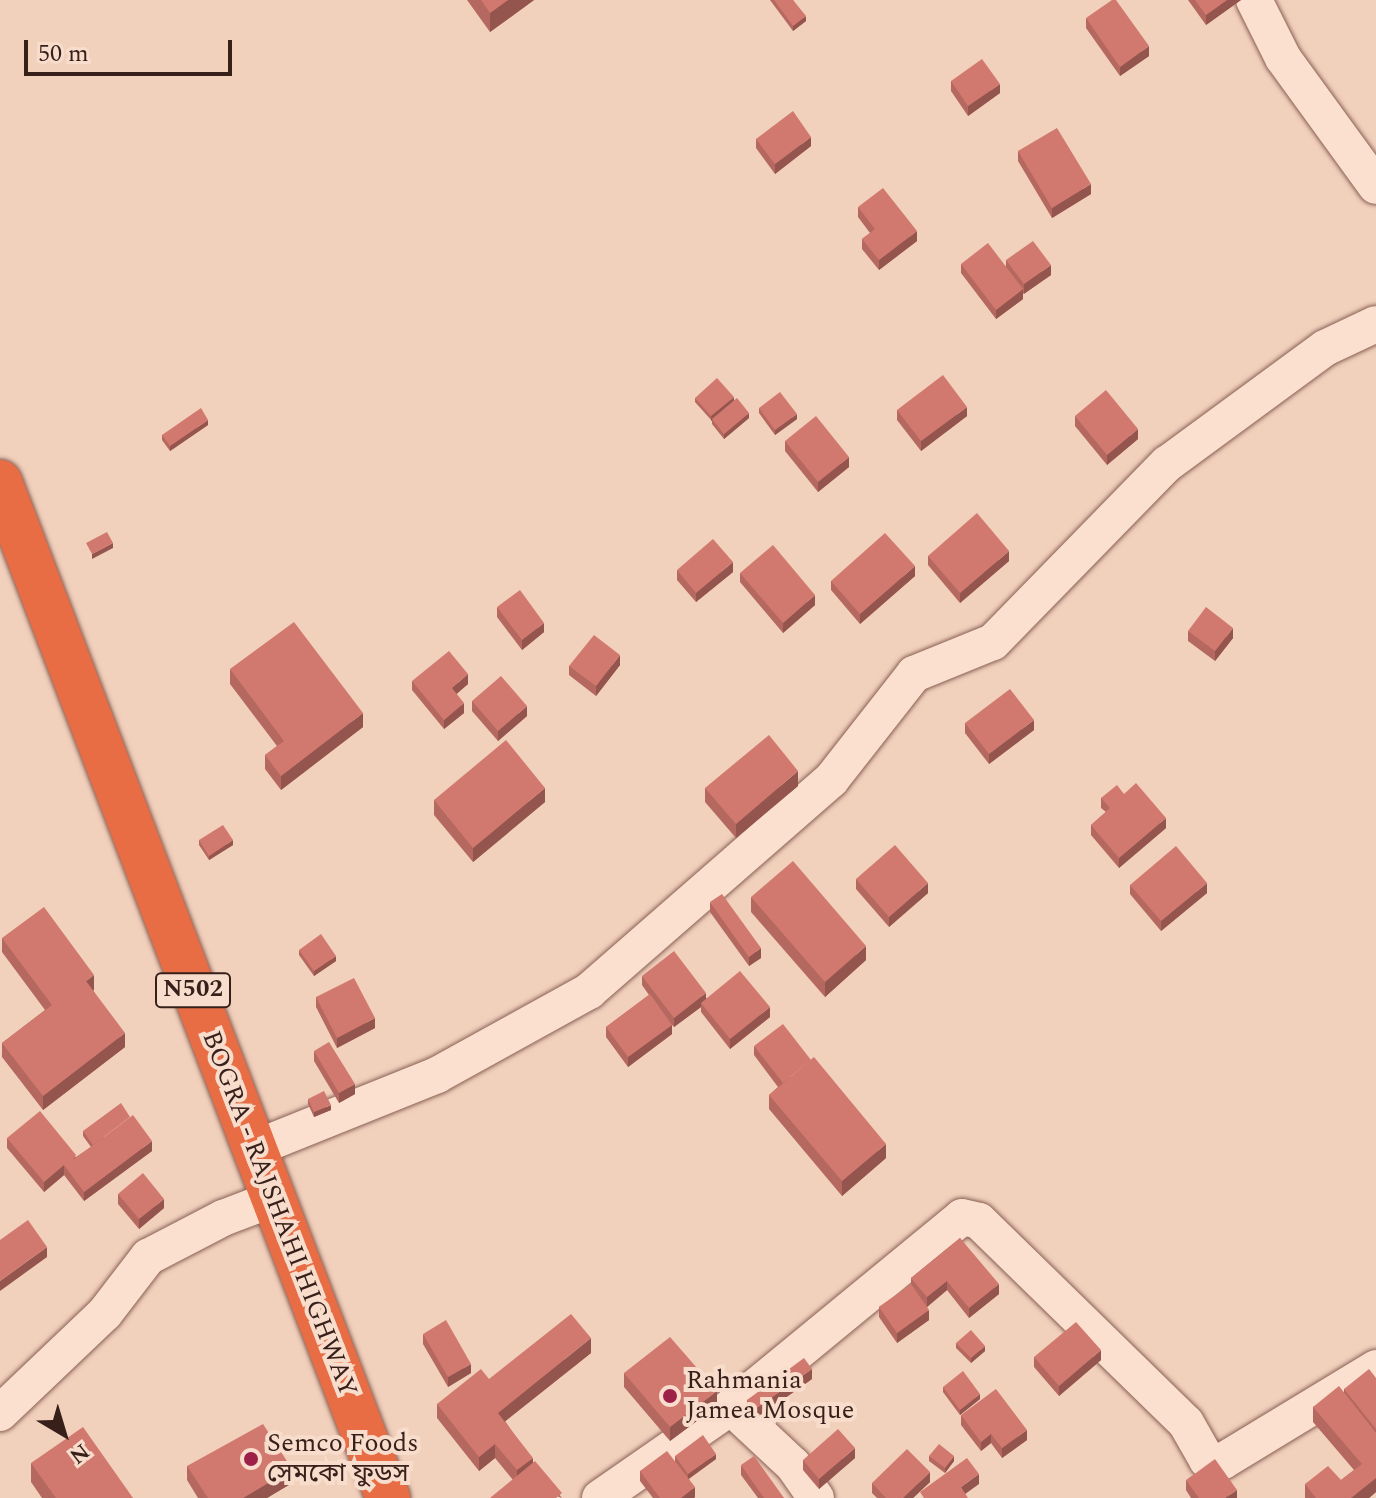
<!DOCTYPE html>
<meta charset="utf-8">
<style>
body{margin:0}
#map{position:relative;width:1376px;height:1498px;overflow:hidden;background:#f1d0bc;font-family:Spectral,"Noto Sans Bengali",serif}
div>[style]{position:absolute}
.roads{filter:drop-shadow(0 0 2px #896055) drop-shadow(0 0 2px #896055)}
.minor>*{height:36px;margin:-18px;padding:0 18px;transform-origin:18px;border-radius:18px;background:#fbe0d0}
.highway>*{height:44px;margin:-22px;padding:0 22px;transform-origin:22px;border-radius:22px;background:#e86d45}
.wall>*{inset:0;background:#b5685f}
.shaded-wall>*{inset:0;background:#93554e}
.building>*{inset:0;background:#d2796f}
.dots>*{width:22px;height:22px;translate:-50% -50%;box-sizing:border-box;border:4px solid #f8ddcc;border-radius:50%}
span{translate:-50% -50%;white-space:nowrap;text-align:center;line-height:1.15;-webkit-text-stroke:8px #f8ddcc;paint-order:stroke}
.shield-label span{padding:2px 6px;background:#f8ddcc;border:2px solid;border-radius:6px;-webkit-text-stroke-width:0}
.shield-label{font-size:24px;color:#371f1a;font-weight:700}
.street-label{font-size:26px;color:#371f1a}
.poi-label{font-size:26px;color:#371f1a}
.left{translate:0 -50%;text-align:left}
.north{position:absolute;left:24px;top:1394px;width:80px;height:80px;-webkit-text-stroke:6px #f8ddcc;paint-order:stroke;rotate:142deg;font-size:22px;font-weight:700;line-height:32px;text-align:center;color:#371f1a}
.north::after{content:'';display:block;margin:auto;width:28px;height:36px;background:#371f1a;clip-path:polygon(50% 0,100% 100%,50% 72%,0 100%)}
.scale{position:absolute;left:24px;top:40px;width:208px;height:36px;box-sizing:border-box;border:4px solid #371f1a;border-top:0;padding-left:10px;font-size:24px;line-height:28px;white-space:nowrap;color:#371f1a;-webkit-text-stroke:6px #f8ddcc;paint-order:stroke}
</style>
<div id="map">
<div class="roads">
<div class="minor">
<div style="left:1254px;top:0;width:65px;rotate:63.4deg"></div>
<div style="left:1283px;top:58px;width:158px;rotate:54deg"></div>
<div style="left:253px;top:1149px;width:198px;rotate:-21.9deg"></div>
<div style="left:437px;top:1075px;width:174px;rotate:-28.9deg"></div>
<div style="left:589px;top:991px;width:321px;rotate:-41.1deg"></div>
<div style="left:831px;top:780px;width:135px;rotate:-51.9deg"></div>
<div style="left:914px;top:674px;width:85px;rotate:-22.1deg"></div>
<div style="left:993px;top:642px;width:249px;rotate:-45.7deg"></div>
<div style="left:1167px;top:464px;width:196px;rotate:-36.3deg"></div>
<div style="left:1325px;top:348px;width:56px;rotate:-25.2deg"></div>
<div style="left:731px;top:1407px;width:85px;rotate:43.1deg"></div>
<div style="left:793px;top:1465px;width:40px;rotate:55.1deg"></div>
<div style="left:0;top:1413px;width:145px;rotate:-43.6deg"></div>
<div style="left:105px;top:1313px;width:71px;rotate:-52.5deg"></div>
<div style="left:148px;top:1257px;width:85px;rotate:-27.5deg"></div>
<div style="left:223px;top:1218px;width:53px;rotate:-20.8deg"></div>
<div style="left:600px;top:1498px;width:160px;rotate:-34.8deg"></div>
<div style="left:731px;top:1407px;width:299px;rotate:-39.4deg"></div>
<div style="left:962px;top:1217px;width:17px;rotate:13deg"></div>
<div style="left:979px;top:1221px;width:289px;rotate:44.3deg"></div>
<div style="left:1186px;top:1423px;width:43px;rotate:60.4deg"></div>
<div style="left:1207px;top:1460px;width:16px;rotate:4deg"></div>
<div style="left:1223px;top:1461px;width:179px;rotate:-31.3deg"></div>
</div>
<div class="highway">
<div style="left:0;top:482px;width:1088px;rotate:69.1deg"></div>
</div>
</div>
<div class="wall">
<div style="clip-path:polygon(467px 0,534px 0,490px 32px)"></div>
<div style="clip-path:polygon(770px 0,793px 0,806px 21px,793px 31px)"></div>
<div style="clip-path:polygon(1188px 0,1241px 0,1206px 25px)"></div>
<div style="clip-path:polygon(1086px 18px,1149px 56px,1120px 76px,1086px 28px)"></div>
<div style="clip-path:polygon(951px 81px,1000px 93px,968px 116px,951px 91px)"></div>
<div style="clip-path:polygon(756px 139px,811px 146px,775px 174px,756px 148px)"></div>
<div style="clip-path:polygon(1018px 151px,1091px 194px,1052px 218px,1018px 161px)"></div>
<div style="clip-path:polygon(858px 207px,917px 241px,879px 270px,862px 249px,862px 239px,870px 233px,858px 217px)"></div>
<div style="clip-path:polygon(1006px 260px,1051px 275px,1023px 294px,1023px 299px,996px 319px,961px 273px,961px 264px,1006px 266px)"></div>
<div style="clip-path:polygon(695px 398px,734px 400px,749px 418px,724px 439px,712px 424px,712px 421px,695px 402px)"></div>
<div style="clip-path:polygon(759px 408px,797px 419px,775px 435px,759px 413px)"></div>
<div style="clip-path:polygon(897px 410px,967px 416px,921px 451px,897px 420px)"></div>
<div style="clip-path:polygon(1075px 416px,1138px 439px,1107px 465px,1075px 426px)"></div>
<div style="clip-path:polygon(208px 425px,170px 451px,162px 440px,162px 435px)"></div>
<div style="clip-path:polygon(785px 441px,849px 467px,818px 492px,785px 451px)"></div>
<div style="clip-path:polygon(928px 556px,1009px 561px,960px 603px,928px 565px)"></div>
<div style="clip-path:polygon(677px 570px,733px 572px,696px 602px,677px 580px)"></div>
<div style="clip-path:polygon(740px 573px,815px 605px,783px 633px,740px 582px)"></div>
<div style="clip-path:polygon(915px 576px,860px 624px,831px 590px,831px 581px)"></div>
<div style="clip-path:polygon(497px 607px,544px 632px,522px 650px,497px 617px)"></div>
<div style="clip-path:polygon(1188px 631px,1233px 638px,1215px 661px,1188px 641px)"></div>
<div style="clip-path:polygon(620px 665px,596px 696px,569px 675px,569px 666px)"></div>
<div style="clip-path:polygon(230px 669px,363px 727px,281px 790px,265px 769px,265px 755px,277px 746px,230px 684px)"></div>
<div style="clip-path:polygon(412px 681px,468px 684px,456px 694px,464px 713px,444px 729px,412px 690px)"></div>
<div style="clip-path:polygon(472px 701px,527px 716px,498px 741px,472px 711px)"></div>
<div style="clip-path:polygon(965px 723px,1034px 730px,989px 764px,965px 733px)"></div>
<div style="clip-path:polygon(798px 786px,736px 838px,705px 802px,705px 788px)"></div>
<div style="clip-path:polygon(1124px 794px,1166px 828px,1119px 868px,1091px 835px,1091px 825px,1106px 812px,1101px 808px,1101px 798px)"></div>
<div style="clip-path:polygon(434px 800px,545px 802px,473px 862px,434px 815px)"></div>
<div style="clip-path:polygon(199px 840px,233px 845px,209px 860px,199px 845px)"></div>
<div style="clip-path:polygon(856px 879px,928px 893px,889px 927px,856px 889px)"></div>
<div style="clip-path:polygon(1130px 885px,1207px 893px,1161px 931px,1130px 894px)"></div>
<div style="clip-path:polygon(751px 897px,866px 960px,825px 997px,751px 912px)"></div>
<div style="clip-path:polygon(710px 902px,761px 958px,749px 966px,710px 912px)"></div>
<div style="clip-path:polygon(2px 938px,94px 990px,93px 990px,125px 1047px,43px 1110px,2px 1057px,2px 1043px,45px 1010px,2px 952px)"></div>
<div style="clip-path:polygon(299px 950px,336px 961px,314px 976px,299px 955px)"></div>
<div style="clip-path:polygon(642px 976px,706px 998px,770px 1017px,730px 1049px,701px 1012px,701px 1007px,674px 1027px,672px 1025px,672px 1034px,628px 1067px,606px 1037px,606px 1027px,649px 995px,642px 985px)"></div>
<div style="clip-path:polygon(316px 997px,375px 1028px,337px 1048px,316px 1007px)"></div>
<div style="clip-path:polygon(754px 1046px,886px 1158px,842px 1196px,769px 1109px,769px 1095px,778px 1087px,754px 1055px)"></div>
<div style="clip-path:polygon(314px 1051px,355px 1094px,339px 1103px,314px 1061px)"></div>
<div style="clip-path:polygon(308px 1099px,331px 1110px,314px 1117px,308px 1104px)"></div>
<div style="clip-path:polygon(83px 1131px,152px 1151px,84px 1201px,64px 1175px,44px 1192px,7px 1148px,7px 1138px,76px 1157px,91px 1147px,83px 1136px)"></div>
<div style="clip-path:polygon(118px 1194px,164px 1208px,139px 1229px,118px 1204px)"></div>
<div style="clip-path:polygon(960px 1238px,999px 1294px,969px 1318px,947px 1290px,927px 1307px,929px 1320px,897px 1343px,879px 1317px,879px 1307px,911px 1285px,911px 1278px)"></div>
<div style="clip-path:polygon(423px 1334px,471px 1373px,448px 1387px,423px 1344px)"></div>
<div style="clip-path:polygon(956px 1343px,985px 1351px,971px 1363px,956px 1348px)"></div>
<div style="clip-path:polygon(591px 1353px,505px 1421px,533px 1462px,562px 1498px,513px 1480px,495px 1458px,479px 1471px,437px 1418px,437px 1404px,489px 1379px)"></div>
<div style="clip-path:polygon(1034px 1357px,1101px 1360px,1059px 1396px,1034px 1367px)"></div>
<div style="clip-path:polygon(624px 1373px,717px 1406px,670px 1441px,624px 1387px)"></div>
<div style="clip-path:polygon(1376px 1378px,1376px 1492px,1369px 1498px,1305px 1498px,1305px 1484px,1341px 1480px,1354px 1470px,1313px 1422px,1313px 1407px,1344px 1392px,1344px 1389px)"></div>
<div style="clip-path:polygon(812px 1379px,754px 1420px,747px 1409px,747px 1400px)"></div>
<div style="clip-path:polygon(943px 1387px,980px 1399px,960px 1415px,943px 1392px)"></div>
<div style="clip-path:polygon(961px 1415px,1027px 1440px,1002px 1458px,991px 1443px,981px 1451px,961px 1425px)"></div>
<div style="clip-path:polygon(675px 1456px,716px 1459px,689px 1479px,695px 1497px,694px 1498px,653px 1498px,640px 1481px,640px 1471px,675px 1461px)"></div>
<div style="clip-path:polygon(929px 1456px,954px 1461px,945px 1473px,929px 1461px)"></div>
<div style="clip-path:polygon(855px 1458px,819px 1489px,803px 1470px,803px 1460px)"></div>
<div style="clip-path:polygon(31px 1463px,133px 1498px,42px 1498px,31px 1482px)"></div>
<div style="clip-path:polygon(741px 1465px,784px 1498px,758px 1498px,741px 1475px)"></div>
<div style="clip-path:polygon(187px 1466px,292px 1483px,267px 1498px,198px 1498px,187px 1480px)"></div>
<div style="clip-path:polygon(1186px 1480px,1237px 1498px,1191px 1498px,1186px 1490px)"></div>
<div style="clip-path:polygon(930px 1482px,913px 1498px,877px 1498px,872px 1493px,872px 1483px)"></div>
</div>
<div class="shaded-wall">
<div style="clip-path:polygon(508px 0,534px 0,490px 32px,490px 13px)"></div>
<div style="clip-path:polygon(1227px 0,1241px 0,1206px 25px,1206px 15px)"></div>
<div style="clip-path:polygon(806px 16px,806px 21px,793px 31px,793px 26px)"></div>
<div style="clip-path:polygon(1149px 46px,1149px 56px,1120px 76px,1120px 67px)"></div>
<div style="clip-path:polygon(1000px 84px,1000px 93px,968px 116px,968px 106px)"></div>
<div style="clip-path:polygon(811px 137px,811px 146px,775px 174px,775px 164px)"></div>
<div style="clip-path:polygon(1091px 184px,1091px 194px,1052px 218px,1052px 208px)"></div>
<div style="clip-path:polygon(917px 231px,917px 241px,879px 270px,879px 260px)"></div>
<div style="clip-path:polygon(1051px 265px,1051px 275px,1024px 294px,1024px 284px)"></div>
<div style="clip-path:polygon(1023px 289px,1023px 299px,996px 319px,996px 310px)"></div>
<div style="clip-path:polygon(734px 397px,734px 402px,711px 421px,711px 416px)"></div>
<div style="clip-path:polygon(967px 407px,967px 416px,921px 451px,921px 441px)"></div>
<div style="clip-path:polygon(749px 413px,749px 418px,724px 439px,724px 434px)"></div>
<div style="clip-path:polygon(797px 414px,797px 419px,775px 435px,775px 430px)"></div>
<div style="clip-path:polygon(208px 420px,208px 425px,170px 451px,170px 446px)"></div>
<div style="clip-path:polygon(1138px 429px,1138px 439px,1107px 465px,1107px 455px)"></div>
<div style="clip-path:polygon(849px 457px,849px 467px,818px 492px,818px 482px)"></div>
<div style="clip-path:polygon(113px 543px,113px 548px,92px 559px,92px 554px)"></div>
<div style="clip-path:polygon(1009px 551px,1009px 561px,960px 603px,960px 593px)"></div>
<div style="clip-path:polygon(733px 562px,733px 572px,696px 602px,696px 593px)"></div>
<div style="clip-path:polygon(915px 566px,915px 576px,860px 624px,860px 614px)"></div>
<div style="clip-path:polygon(815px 595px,815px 605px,783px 633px,783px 623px)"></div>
<div style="clip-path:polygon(544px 623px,544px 632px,522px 650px,522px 640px)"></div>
<div style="clip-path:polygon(1233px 628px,1233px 638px,1215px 661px,1215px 651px)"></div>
<div style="clip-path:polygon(620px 655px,620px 665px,596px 696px,596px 686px)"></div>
<div style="clip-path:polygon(468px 674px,468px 684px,452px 698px,452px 688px)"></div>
<div style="clip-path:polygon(464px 703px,464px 713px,444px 729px,444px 720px)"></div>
<div style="clip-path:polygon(527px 706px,527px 716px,498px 741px,498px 731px)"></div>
<div style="clip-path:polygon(363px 713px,363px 727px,281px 790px,281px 776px)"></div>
<div style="clip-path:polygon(1034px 720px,1034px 730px,989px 764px,989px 754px)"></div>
<div style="clip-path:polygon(798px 771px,798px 786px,736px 838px,736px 824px)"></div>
<div style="clip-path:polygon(545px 788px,545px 802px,473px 862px,473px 848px)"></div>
<div style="clip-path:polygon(1166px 818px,1166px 828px,1119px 868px,1119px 858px)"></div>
<div style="clip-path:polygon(233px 840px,233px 845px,209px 860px,209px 856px)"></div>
<div style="clip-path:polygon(928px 883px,928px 893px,889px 927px,889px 917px)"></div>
<div style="clip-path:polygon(1207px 883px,1207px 893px,1161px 931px,1161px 921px)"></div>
<div style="clip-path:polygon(866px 946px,866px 960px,825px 997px,825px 982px)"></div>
<div style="clip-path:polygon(761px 948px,761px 958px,749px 966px,749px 957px)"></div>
<div style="clip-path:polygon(336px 956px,336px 961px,314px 976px,314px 971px)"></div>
<div style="clip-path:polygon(94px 975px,94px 990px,86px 996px,86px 981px)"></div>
<div style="clip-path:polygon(706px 993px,706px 1003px,701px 1003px,701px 1007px,674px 1027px,674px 1018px)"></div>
<div style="clip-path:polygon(770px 1007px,770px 1017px,730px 1049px,730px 1039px)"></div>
<div style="clip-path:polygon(375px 1018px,375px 1028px,337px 1048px,337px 1038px)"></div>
<div style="clip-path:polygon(672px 1025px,672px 1034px,628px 1067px,628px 1057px)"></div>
<div style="clip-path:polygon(125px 1033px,125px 1047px,43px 1110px,43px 1096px)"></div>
<div style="clip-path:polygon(355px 1084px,355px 1094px,339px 1103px,339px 1093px)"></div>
<div style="clip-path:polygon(331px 1105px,331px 1110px,314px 1117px,314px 1112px)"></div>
<div style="clip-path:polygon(152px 1141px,152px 1151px,84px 1201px,84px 1192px)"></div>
<div style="clip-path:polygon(886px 1144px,886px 1158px,842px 1196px,842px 1181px)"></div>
<div style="clip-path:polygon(64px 1165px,64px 1175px,44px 1192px,44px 1182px)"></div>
<div style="clip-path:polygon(164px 1199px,164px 1208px,139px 1229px,139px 1219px)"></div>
<div style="clip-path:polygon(47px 1247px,47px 1257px,0 1291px,0 1281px)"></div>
<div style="clip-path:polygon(947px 1281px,947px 1290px,927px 1307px,927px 1297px)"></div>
<div style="clip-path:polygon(999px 1284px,999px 1294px,969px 1318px,969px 1308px)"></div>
<div style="clip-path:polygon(929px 1310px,929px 1320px,897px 1343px,897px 1333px)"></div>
<div style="clip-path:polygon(591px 1338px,591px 1353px,498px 1427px,498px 1413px)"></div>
<div style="clip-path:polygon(985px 1346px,985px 1351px,971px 1363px,971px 1358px)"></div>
<div style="clip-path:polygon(1101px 1350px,1101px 1360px,1059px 1396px,1059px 1386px)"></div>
<div style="clip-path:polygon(471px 1364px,471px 1373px,448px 1387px,448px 1377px)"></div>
<div style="clip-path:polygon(812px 1369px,812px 1379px,754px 1420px,754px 1410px)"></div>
<div style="clip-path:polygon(717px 1391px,717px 1406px,670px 1441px,670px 1427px)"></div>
<div style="clip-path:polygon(980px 1394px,980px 1399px,960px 1415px,960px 1410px)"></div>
<div style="clip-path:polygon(1027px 1430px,1027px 1440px,1002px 1458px,1002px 1448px)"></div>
<div style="clip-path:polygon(991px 1434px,991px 1443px,981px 1451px,981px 1442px)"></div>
<div style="clip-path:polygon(495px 1444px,495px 1458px,479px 1471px,479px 1457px)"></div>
<div style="clip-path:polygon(855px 1448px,855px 1458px,819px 1489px,819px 1479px)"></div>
<div style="clip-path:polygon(716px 1454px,716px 1459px,688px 1479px,688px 1474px)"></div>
<div style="clip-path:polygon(954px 1456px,954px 1461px,945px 1473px,945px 1468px)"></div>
<div style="clip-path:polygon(533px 1458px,533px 1472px,517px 1485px,517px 1470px)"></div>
<div style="clip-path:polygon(292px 1469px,292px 1483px,267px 1498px,243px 1498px)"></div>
<div style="clip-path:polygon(930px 1472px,930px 1482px,913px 1498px,903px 1498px)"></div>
<div style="clip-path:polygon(979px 1474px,979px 1484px,961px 1497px,961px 1487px)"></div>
<div style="clip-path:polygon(1376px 1478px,1376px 1492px,1369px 1498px,1351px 1498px)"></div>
<div style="clip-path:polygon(695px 1487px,695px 1497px,694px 1498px,681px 1498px)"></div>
<div style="clip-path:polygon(1237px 1490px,1237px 1498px,1225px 1498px)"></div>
</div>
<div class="building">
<div style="clip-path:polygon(481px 0,508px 0,490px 13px)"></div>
<div style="clip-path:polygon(774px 0,793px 0,806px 16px,793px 26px)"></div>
<div style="clip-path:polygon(1112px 0,1116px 0,1149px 46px,1120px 67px,1086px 18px)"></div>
<div style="clip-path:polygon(1195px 0,1227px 0,1206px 15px)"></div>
<div style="clip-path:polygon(982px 59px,1000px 84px,968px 106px,951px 81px)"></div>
<div style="clip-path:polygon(793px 111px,811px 137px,775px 164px,756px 139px)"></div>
<div style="clip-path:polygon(1057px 128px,1091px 184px,1052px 208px,1018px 151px)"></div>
<div style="clip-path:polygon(883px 188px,917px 231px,879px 260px,862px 239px,875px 229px,858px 207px)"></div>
<div style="clip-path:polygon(1033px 241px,1051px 265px,1024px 284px,1006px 260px)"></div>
<div style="clip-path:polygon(988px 243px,1023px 289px,996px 310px,961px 264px)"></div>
<div style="clip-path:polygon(943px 375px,967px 407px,921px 441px,897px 410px)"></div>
<div style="clip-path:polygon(717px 378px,734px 397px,711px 416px,695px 398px)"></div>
<div style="clip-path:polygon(1106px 390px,1138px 429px,1107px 455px,1075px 416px)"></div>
<div style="clip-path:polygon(780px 392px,797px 414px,775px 430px,759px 408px)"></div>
<div style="clip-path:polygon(737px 398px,749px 413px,724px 434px,712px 419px)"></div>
<div style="clip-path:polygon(201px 408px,208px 420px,170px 446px,162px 435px)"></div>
<div style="clip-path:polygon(816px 416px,849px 457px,818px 482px,785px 441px)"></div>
<div style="clip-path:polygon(977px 513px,1009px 551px,960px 593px,928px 556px)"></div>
<div style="clip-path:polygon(107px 532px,113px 543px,92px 554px,86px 543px)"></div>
<div style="clip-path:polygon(885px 533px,915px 566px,860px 614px,831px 581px)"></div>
<div style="clip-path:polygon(713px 539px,733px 562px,696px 593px,677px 570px)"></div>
<div style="clip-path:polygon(773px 545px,815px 595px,783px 623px,740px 573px)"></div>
<div style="clip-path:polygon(520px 590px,544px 623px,522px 640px,497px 607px)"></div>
<div style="clip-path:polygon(1206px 607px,1233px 628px,1215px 651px,1188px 631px)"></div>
<div style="clip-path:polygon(294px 622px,363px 713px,281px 776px,265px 755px,284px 741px,230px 669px)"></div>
<div style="clip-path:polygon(594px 635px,620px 655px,596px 686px,569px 666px)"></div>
<div style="clip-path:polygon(449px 651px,468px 674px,452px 688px,464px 703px,444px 720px,412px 681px)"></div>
<div style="clip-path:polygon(501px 676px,527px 706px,498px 731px,472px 701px)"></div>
<div style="clip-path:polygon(1010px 689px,1034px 720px,989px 754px,965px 723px)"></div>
<div style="clip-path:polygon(769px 735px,798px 771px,736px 824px,705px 788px)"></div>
<div style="clip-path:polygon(506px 740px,545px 788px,473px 848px,434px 800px)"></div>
<div style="clip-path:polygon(1136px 783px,1166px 818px,1119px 858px,1091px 825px,1110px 808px,1101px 798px,1117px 785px,1124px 794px)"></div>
<div style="clip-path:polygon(223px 825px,233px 840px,209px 856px,199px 840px)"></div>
<div style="clip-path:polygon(895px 845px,928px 883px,889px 917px,856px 879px)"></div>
<div style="clip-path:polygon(1176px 846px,1207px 883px,1161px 921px,1130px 885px)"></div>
<div style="clip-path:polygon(793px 861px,866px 946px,825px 982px,751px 897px)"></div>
<div style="clip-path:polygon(722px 894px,761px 948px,749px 957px,710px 902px)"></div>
<div style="clip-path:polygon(44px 907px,94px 975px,86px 981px,125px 1033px,43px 1096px,2px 1043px,52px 1005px,2px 938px)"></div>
<div style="clip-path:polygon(321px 934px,336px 956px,314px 971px,299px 950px)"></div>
<div style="clip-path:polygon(674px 951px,706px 993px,674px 1018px,642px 976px)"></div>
<div style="clip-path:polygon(740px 971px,770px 1007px,730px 1039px,701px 1003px)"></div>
<div style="clip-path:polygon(354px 978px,375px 1018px,337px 1038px,316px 997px)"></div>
<div style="clip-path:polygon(650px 994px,672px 1025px,628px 1057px,606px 1027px)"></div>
<div style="clip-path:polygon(783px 1024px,811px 1060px,783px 1083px,754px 1046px)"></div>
<div style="clip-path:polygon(329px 1042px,355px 1084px,339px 1093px,314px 1051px)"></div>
<div style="clip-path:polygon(814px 1057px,886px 1144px,842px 1181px,769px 1095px)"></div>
<div style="clip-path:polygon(324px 1091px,331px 1105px,314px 1112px,308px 1099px)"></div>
<div style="clip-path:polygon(121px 1103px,130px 1117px,93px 1145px,83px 1131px)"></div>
<div style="clip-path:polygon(40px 1111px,76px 1155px,73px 1160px,133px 1115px,152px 1141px,84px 1192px,64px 1165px,44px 1182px,7px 1138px)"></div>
<div style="clip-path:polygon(143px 1173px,164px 1199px,139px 1219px,118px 1194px)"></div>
<div style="clip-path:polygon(28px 1220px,47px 1247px,0 1281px,0 1240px)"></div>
<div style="clip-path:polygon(960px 1238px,999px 1284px,969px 1308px,947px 1281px,927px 1297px,911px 1278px)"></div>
<div style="clip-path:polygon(911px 1284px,929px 1310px,897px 1333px,879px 1307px)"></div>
<div style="clip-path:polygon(571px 1314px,591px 1338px,498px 1413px,533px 1458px,517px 1470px,495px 1444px,479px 1457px,437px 1404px,481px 1369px,489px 1379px)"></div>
<div style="clip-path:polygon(446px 1320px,471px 1364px,448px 1377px,423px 1334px)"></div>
<div style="clip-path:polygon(1076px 1322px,1101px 1350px,1059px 1386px,1034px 1357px)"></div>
<div style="clip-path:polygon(971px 1330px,985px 1346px,971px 1358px,956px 1343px)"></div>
<div style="clip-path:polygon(670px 1337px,717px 1391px,670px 1427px,624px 1373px)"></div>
<div style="clip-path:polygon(804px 1358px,812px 1369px,754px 1410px,747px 1400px)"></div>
<div style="clip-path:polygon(1369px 1369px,1376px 1378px,1376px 1429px,1344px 1389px)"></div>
<div style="clip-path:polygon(963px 1371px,980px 1394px,960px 1410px,943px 1387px)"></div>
<div style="clip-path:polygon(1339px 1386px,1376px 1433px,1376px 1478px,1351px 1498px,1316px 1498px,1305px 1484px,1328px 1466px,1341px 1480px,1362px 1464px,1313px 1407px)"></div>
<div style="clip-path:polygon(996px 1389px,1027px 1430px,1002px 1448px,991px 1434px,981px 1442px,961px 1415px)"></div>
<div style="clip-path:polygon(263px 1424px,292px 1469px,243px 1498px,208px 1498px,187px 1466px)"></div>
<div style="clip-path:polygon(83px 1427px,133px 1498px,56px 1498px,31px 1463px)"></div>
<div style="clip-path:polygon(838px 1429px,855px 1448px,819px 1479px,803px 1460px)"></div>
<div style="clip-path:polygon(703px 1435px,716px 1454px,688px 1474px,675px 1456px)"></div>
<div style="clip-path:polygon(939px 1444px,954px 1456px,945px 1468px,929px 1456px)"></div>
<div style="clip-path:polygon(907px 1449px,930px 1472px,903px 1498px,886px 1498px,872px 1483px)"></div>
<div style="clip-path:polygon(667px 1451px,695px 1487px,681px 1498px,660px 1498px,640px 1471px)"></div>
<div style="clip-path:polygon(754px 1456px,784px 1498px,764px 1498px,741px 1465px)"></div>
<div style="clip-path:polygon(967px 1458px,979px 1474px,961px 1487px,968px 1498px,924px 1498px,920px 1492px)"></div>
<div style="clip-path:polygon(1215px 1459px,1237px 1490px,1225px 1498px,1199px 1498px,1186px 1480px)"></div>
<div style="clip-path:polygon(535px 1461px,562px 1493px,556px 1498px,490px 1498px)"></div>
</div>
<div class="dots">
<div style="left:670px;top:1396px;background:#9d2049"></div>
<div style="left:251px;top:1459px;background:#9d2049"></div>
</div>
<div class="shield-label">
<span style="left:193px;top:990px">N502</span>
</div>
<div class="street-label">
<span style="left:279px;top:1214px;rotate:69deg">BOGRA - RAJSHAHI HIGHWAY</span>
</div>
<div class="poi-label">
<span class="left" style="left:686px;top:1396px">Rahmania<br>Jamea Mosque</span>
<span class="left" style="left:267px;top:1459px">Semco Foods<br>সেমকো ফুডস</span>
</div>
<div class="north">N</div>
<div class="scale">50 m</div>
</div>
